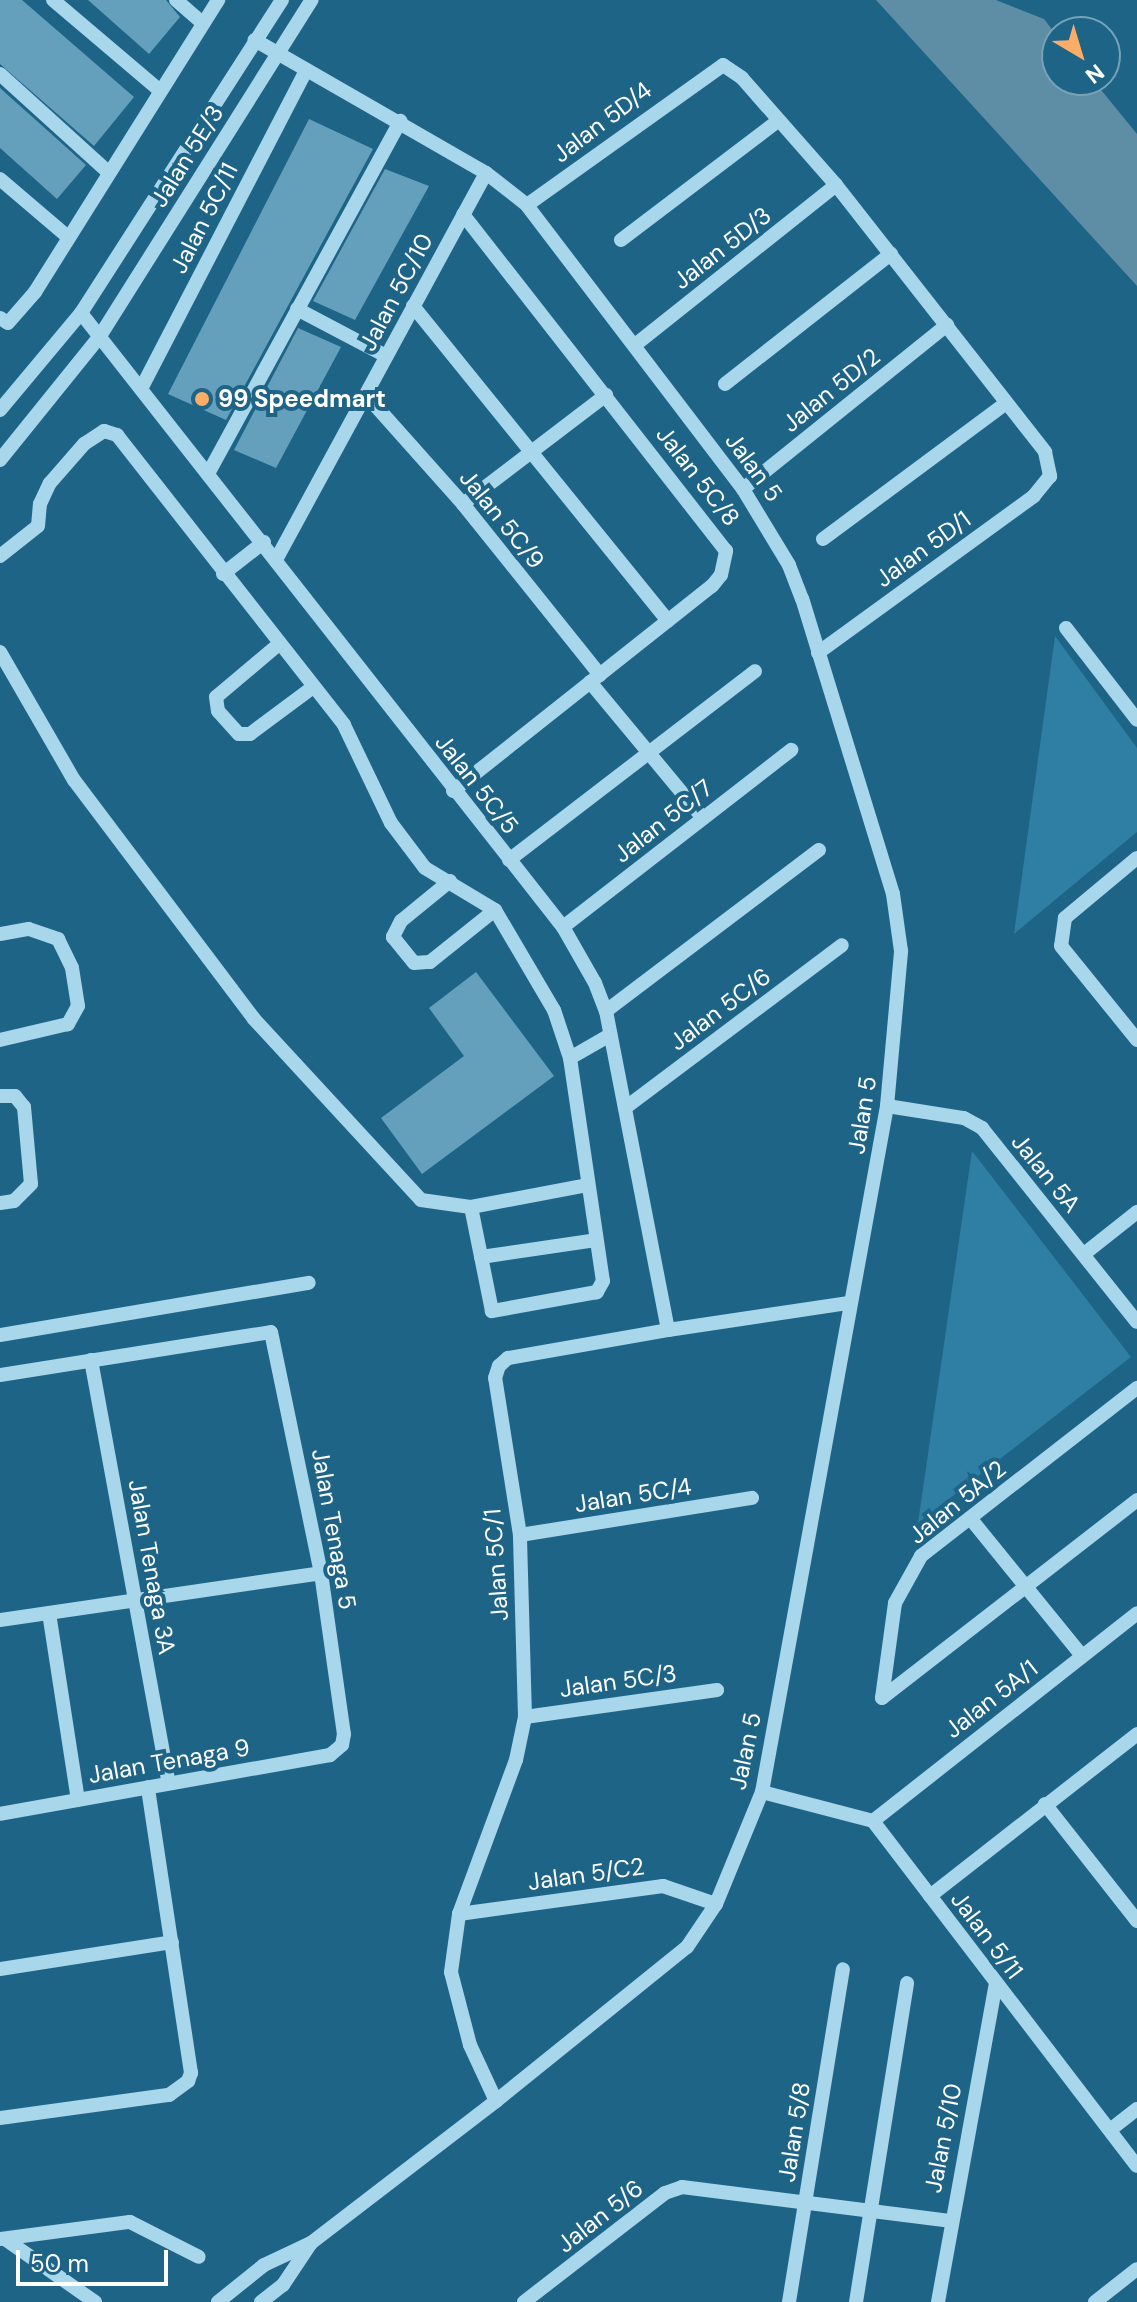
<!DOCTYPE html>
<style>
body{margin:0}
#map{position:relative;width:1137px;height:2302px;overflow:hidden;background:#1e6487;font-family:"DM Sans",sans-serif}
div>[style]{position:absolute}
.green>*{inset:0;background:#2f7ea3}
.water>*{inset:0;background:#5d8ea5}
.building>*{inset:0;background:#64a0bc}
.minor>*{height:14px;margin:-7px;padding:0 7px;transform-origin:7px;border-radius:7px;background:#a8d6eb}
.dots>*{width:22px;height:22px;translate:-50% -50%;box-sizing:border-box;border:4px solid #1e6487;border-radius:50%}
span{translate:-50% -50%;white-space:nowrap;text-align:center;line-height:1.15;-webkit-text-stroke:8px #1e6487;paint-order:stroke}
.street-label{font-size:24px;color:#fff}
.poi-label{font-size:24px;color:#fff;font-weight:700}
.left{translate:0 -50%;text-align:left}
.north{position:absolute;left:1041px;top:16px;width:80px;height:80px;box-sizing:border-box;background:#1e6487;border:2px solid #78a2b7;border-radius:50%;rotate:142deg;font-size:22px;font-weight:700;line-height:32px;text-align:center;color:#fff}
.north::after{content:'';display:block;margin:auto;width:28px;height:36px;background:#f9ad67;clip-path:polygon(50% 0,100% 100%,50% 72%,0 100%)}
.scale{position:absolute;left:16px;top:2250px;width:152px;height:36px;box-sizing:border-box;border:4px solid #fff;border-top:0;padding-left:10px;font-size:24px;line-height:28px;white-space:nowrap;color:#fff;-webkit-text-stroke:6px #1e6487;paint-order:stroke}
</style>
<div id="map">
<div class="green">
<div style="clip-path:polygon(1055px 636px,1137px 748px,1137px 832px,1014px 934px)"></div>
<div style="clip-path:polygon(972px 1151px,1131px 1357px,918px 1523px)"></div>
</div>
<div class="water">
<div style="clip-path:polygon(876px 0,996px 0,1044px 19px,1057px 36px,1057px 80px,1093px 80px,1137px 134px,1137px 286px)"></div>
</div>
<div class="building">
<div style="clip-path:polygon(0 0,22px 0,134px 97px,94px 146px,0 64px)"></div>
<div style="clip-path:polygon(88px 0,166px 0,180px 17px,149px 54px)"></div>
<div style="clip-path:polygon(0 88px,86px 165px,57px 199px,0 148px)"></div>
<div style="clip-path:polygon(309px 119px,373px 149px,226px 420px,168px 394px)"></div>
<div style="clip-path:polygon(385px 169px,429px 186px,355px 320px,313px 301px)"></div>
<div style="clip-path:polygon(298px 328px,341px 347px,276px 468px,234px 450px)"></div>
<div style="clip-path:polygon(476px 972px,554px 1076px,422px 1174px,381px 1118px,464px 1056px,429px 1008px)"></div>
</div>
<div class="minor">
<div style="left:53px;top:0;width:138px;rotate:40.3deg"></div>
<div style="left:176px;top:0;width:35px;rotate:41deg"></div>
<div style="left:0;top:74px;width:144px;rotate:42.2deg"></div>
<div style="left:0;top:179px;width:89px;rotate:40.5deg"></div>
<div style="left:527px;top:205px;width:241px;rotate:-35.5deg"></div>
<div style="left:723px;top:65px;width:23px;rotate:34deg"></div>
<div style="left:742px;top:78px;width:142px;rotate:48.7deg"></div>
<div style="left:836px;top:185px;width:339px;rotate:51.9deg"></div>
<div style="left:1045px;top:452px;width:25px;rotate:78deg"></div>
<div style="left:1050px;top:476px;width:26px;rotate:129deg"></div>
<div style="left:1034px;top:496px;width:267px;rotate:144deg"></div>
<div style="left:621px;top:240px;width:198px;rotate:-37.2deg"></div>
<div style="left:413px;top:306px;width:405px;rotate:51deg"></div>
<div style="left:297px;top:309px;width:101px;rotate:27.8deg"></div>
<div style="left:81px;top:313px;width:781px;rotate:51.87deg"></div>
<div style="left:563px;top:927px;width:64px;rotate:60.3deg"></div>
<div style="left:595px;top:983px;width:30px;rotate:69deg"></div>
<div style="left:606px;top:1011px;width:325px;rotate:79deg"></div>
<div style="left:0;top:318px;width:9px;rotate:32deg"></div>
<div style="left:8px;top:323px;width:41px;rotate:-48.9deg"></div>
<div style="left:35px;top:292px;width:345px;rotate:-57.9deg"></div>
<div style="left:635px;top:345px;width:257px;rotate:-38.5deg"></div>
<div style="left:725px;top:384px;width:211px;rotate:-38.1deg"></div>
<div style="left:142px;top:387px;width:357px;rotate:-62.6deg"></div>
<div style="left:366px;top:395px;width:146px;rotate:48.3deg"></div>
<div style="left:463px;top:504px;width:219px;rotate:51.3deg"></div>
<div style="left:0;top:410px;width:126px;rotate:-50.1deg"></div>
<div style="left:81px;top:313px;width:372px;rotate:-57.3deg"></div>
<div style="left:0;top:460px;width:159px;rotate:-51.1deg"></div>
<div style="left:100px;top:336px;width:397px;rotate:-57.8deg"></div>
<div style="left:209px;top:472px;width:400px;rotate:-61.4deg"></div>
<div style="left:743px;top:489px;width:262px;rotate:-38.8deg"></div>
<div style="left:463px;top:504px;width:180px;rotate:-37.3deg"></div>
<div style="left:823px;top:539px;width:228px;rotate:-36.6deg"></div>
<div style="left:0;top:556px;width:48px;rotate:-38.3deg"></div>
<div style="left:38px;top:526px;width:22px;rotate:-85deg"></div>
<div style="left:40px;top:504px;width:23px;rotate:-65deg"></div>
<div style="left:50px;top:483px;width:52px;rotate:-48.9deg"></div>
<div style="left:84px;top:444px;width:24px;rotate:-33deg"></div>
<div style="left:104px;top:431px;width:14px;rotate:17deg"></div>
<div style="left:117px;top:435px;width:368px;rotate:51.9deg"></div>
<div style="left:344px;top:725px;width:109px;rotate:64.4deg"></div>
<div style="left:391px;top:823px;width:56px;rotate:52.9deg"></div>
<div style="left:425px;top:868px;width:82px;rotate:31deg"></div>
<div style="left:495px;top:910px;width:116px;rotate:59.5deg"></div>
<div style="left:554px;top:1010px;width:51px;rotate:71.6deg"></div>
<div style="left:570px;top:1058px;width:225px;rotate:81.6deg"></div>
<div style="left:603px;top:1281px;width:13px;rotate:119deg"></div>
<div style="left:597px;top:1292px;width:107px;rotate:169.7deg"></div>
<div style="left:492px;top:1311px;width:106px;rotate:-101.4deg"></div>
<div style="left:277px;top:558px;width:438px;rotate:-61.5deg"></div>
<div style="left:223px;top:574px;width:52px;rotate:-38deg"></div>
<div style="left:1066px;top:628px;width:116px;rotate:52.3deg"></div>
<div style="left:279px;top:644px;width:82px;rotate:139.9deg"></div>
<div style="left:216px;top:697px;width:14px;rotate:82deg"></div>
<div style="left:218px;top:711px;width:31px;rotate:48deg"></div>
<div style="left:239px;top:734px;width:11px"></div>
<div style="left:250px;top:734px;width:79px;rotate:-36.7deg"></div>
<div style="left:0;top:652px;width:148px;rotate:60deg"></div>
<div style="left:74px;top:780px;width:299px;rotate:53deg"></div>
<div style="left:254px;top:1019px;width:246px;rotate:47.3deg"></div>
<div style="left:421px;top:1200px;width:50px;rotate:8deg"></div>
<div style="left:471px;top:1207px;width:118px;rotate:-10.7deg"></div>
<div style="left:590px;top:682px;width:177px;rotate:50.3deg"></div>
<div style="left:453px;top:791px;width:330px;rotate:-38.4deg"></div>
<div style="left:712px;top:586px;width:14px;rotate:-51deg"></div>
<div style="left:721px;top:575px;width:25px;rotate:-78deg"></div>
<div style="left:726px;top:551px;width:427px;rotate:-128deg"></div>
<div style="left:1137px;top:858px;width:94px;rotate:140.2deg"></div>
<div style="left:1065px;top:918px;width:28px;rotate:98deg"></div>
<div style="left:1061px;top:946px;width:121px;rotate:51deg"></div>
<div style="left:509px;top:860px;width:310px;rotate:-37.5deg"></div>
<div style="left:450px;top:881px;width:63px;rotate:140.8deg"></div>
<div style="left:401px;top:921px;width:18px;rotate:117deg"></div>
<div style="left:393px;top:937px;width:33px;rotate:51deg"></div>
<div style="left:414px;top:963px;width:16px;rotate:-4deg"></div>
<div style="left:430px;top:962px;width:83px;rotate:-38.7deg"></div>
<div style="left:563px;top:927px;width:289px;rotate:-37.8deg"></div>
<div style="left:0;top:934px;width:29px;rotate:-10deg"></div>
<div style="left:29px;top:929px;width:31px;rotate:19deg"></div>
<div style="left:58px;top:939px;width:32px;rotate:64deg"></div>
<div style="left:72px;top:968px;width:38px;rotate:81deg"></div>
<div style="left:78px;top:1006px;width:21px;rotate:119deg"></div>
<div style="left:68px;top:1024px;width:70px;rotate:166.8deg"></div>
<div style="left:606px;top:1011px;width:267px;rotate:-37.1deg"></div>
<div style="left:570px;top:1058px;width:46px;rotate:-29.9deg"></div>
<div style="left:0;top:1096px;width:15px"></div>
<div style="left:15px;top:1096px;width:14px;rotate:51deg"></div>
<div style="left:24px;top:1107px;width:77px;rotate:84.8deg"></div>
<div style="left:31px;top:1184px;width:24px;rotate:135deg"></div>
<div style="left:14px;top:1201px;width:14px;rotate:172deg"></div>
<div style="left:887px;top:1106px;width:78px;rotate:8.9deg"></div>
<div style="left:964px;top:1118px;width:21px;rotate:29deg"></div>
<div style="left:982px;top:1128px;width:248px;rotate:51.4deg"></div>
<div style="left:625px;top:1108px;width:271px;rotate:-36.9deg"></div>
<div style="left:1084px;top:1254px;width:68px;rotate:-38.4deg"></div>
<div style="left:481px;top:1257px;width:116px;rotate:-8.4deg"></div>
<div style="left:0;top:1335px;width:313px;rotate:-9.6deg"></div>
<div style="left:91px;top:1360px;width:430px;rotate:79.6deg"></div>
<div style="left:0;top:1375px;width:274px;rotate:-9deg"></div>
<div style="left:271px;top:1332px;width:246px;rotate:78.3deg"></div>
<div style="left:321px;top:1573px;width:163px;rotate:81.9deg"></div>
<div style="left:344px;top:1734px;width:11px;rotate:100deg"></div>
<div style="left:342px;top:1745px;width:16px;rotate:140deg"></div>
<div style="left:330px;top:1755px;width:335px;rotate:169.9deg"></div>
<div style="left:970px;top:1518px;width:178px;rotate:50.9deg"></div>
<div style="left:520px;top:1535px;width:235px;rotate:-9.1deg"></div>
<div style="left:49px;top:1613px;width:189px;rotate:81.2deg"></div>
<div style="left:0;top:1620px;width:324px;rotate:-8.3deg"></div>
<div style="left:882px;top:1698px;width:96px;rotate:-82.2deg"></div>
<div style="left:895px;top:1603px;width:54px;rotate:-61deg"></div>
<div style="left:921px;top:1556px;width:274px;rotate:-37.9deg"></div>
<div style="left:882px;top:1698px;width:323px;rotate:-37.8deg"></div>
<div style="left:525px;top:1717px;width:194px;rotate:-8deg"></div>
<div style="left:762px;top:1792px;width:115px;rotate:14.6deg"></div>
<div style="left:873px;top:1821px;width:434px;rotate:52.6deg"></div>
<div style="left:1045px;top:1804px;width:149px;rotate:51.8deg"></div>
<div style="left:873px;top:1821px;width:336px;rotate:-38.2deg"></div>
<div style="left:930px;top:1896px;width:263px;rotate:-38deg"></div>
<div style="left:459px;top:1914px;width:206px;rotate:-7.8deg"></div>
<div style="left:663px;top:1886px;width:56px;rotate:18.8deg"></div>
<div style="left:0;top:1969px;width:174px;rotate:-8.9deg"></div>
<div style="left:496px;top:2101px;width:62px;rotate:-114.9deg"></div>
<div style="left:470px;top:2045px;width:75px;rotate:-104.6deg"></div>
<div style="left:451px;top:1972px;width:59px;rotate:-82.1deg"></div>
<div style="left:459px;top:1914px;width:164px;rotate:-69.7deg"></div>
<div style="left:516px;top:1760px;width:44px;rotate:-78.2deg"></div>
<div style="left:525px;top:1717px;width:182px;rotate:-91.6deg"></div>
<div style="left:520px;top:1535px;width:159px;rotate:-99deg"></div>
<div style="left:495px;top:1378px;width:13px;rotate:-72deg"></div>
<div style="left:499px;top:1366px;width:12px;rotate:-42deg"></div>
<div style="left:508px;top:1358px;width:162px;rotate:-9.9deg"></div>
<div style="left:668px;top:1330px;width:183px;rotate:-8.5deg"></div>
<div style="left:0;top:2118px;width:171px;rotate:-7.8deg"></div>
<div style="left:169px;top:2095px;width:24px;rotate:-36deg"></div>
<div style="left:188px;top:2081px;width:9px;rotate:-69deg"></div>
<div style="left:191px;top:2073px;width:289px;rotate:-98.6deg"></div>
<div style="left:1110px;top:2130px;width:34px;rotate:-38deg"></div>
<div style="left:0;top:2239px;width:131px;rotate:-7.5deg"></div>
<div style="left:130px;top:2222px;width:77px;rotate:26.9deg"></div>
<div style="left:5px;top:2239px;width:110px;rotate:35deg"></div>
<div style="left:218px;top:2302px;width:59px;rotate:-38.8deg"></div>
<div style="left:264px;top:2265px;width:52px;rotate:-25.1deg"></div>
<div style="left:311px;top:2243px;width:233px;rotate:-37.5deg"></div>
<div style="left:496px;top:2101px;width:245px;rotate:-38.9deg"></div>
<div style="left:687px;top:1947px;width:52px;rotate:-56deg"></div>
<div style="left:716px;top:1904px;width:121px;rotate:-67.7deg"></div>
<div style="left:762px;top:1792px;width:697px;rotate:-79.67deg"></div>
<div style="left:887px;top:1106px;width:156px;rotate:-84.8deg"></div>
<div style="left:901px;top:951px;width:58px;rotate:-98deg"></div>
<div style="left:893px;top:894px;width:309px;rotate:-107.1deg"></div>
<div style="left:802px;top:599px;width:36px;rotate:-111deg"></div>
<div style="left:789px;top:565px;width:89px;rotate:-121.2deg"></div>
<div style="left:743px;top:489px;width:357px;rotate:-127.3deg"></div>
<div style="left:527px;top:205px;width:52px;rotate:-142deg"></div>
<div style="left:486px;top:173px;width:267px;rotate:-150.1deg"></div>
<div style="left:261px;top:2302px;width:28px;rotate:-38deg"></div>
<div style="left:283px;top:2285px;width:50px;rotate:-56.3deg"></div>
<div style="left:524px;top:2302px;width:178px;rotate:-37.7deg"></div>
<div style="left:665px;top:2193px;width:18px;rotate:-19deg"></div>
<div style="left:682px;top:2187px;width:270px;rotate:7.2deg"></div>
<div style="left:789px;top:2302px;width:337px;rotate:-80.8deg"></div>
<div style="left:856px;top:2302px;width:323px;rotate:-80.9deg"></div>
<div style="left:938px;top:2302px;width:324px;rotate:-79.7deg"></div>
<div style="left:1095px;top:2302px;width:53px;rotate:-38.2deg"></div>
</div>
<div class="dots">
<div style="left:202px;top:399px;background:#f9ad67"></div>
</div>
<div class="street-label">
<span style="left:602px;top:122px;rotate:-37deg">Jalan 5D/4</span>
<span style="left:187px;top:156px;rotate:-58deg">Jalan 5E/3</span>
<span style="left:204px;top:218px;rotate:-63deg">Jalan 5C/11</span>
<span style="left:722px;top:248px;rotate:-38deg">Jalan 5D/3</span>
<span style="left:396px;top:292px;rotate:-62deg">Jalan 5C/10</span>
<span style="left:831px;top:390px;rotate:-39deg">Jalan 5D/2</span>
<span style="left:754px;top:467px;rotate:54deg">Jalan 5</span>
<span style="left:698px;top:476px;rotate:52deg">Jalan 5C/8</span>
<span style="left:502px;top:519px;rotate:51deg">Jalan 5C/9</span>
<span style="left:923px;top:549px;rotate:-36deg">Jalan 5D/1</span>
<span style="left:477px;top:784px;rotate:52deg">Jalan 5C/5</span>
<span style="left:663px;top:821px;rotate:-38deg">Jalan 5C/7</span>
<span style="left:720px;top:1009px;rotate:-37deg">Jalan 5C/6</span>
<span style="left:862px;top:1115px;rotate:-81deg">Jalan 5</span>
<span style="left:1046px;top:1173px;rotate:51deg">Jalan 5A</span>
<span style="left:633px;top:1495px;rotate:-9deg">Jalan 5C/4</span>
<span style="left:957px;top:1502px;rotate:-39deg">Jalan 5A/2</span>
<span style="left:334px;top:1529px;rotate:80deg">Jalan Tenaga 5</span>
<span style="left:496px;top:1565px;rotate:-94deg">Jalan 5C/1</span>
<span style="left:152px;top:1567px;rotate:80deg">Jalan Tenaga 3A</span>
<span style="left:618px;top:1681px;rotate:-8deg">Jalan 5C/3</span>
<span style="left:991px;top:1699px;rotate:-38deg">Jalan 5A/1</span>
<span style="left:745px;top:1751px;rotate:-78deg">Jalan 5</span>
<span style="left:169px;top:1761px;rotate:-10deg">Jalan Tenaga 9</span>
<span style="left:586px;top:1874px;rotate:-8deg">Jalan 5/C2</span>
<span style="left:987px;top:1935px;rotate:53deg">Jalan 5/11</span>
<span style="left:794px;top:2132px;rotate:-81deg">Jalan 5/8</span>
<span style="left:943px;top:2138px;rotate:-79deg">Jalan 5/10</span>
<span style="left:600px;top:2216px;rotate:-38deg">Jalan 5/6</span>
</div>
<div class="poi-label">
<span class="left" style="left:218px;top:399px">99 Speedmart</span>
</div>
<div class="north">N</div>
<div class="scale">50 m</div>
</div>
